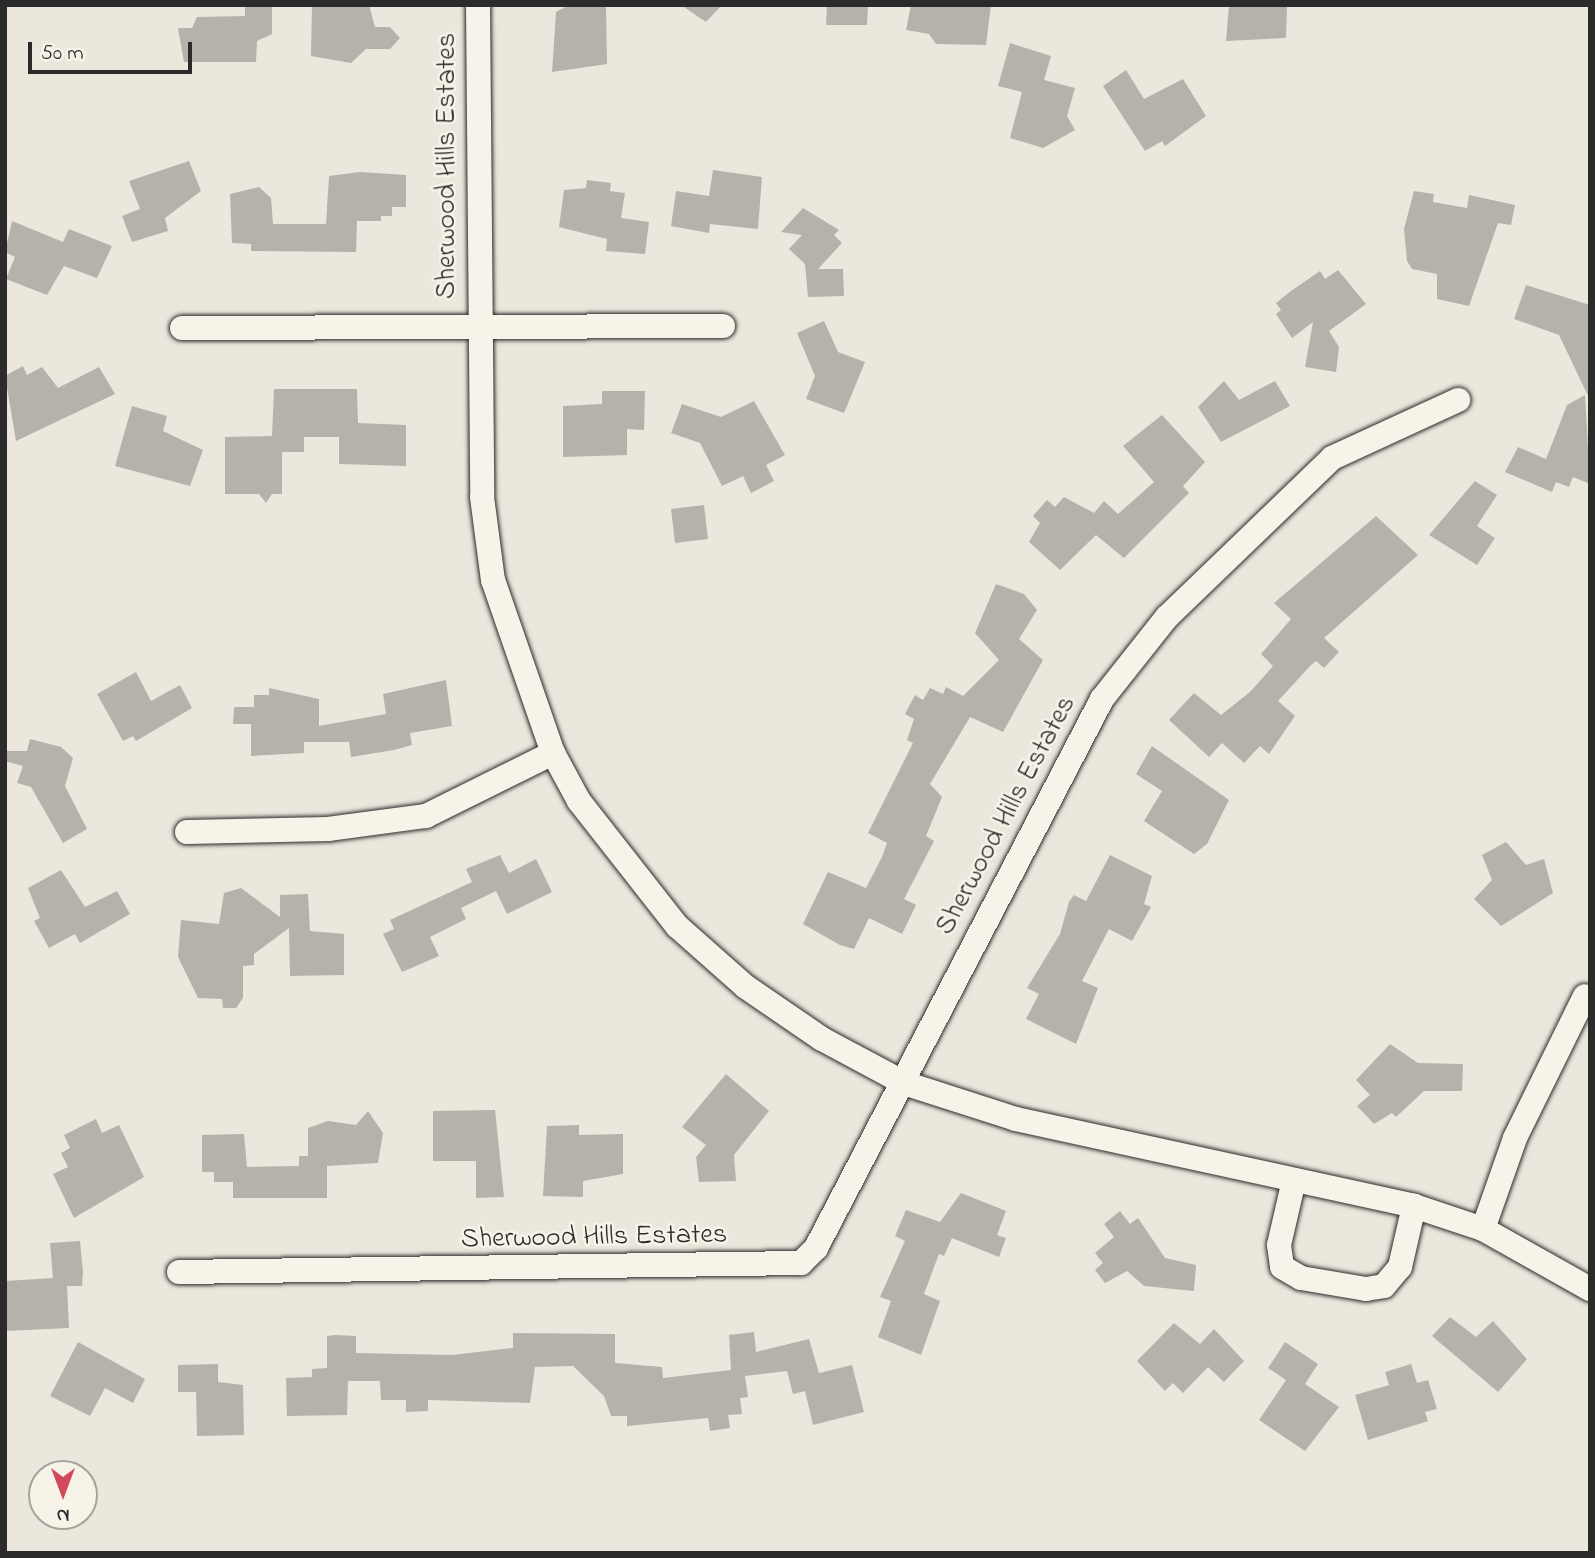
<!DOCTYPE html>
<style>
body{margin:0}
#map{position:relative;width:1595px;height:1558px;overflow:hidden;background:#ebe7dd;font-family:"Indie Flower",sans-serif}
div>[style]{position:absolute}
.building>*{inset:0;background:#b5b2ab}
.roads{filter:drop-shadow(0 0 2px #2b2b2b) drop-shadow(0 0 2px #2b2b2b)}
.street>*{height:24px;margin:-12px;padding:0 12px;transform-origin:12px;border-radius:12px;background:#f7f3e8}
span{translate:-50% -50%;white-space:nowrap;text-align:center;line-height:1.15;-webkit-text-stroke:5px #f7f3e8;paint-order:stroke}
.street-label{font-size:28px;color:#2b2b2b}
.frame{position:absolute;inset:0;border:7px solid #2b2b2b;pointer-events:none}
.north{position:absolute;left:28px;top:1460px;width:70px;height:70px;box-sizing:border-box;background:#f7f3e8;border:2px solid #a5a39c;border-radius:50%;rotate:180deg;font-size:19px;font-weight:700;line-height:28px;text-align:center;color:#2b2b2b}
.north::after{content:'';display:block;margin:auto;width:24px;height:32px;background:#d1495b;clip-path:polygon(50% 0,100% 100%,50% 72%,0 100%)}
.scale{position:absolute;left:28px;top:42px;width:164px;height:32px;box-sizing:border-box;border:4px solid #2b2b2b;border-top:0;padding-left:9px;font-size:21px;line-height:24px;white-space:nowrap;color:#2b2b2b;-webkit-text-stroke:5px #f7f3e8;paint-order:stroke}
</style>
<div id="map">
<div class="building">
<div style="clip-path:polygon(245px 5px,272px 5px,272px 34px,257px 41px,256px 62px,184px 62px,178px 28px,192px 28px,197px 17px,245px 16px)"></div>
<div style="clip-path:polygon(312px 5px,369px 5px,375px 27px,390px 27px,400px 38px,390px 49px,366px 49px,351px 63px,311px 56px)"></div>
<div style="clip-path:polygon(569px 5px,606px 5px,607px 64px,552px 72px,556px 12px)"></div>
<div style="clip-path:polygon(681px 5px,722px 5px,706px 22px)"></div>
<div style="clip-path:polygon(827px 5px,868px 5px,867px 25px,826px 25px)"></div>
<div style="clip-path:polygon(911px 5px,991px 5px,986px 45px,936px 44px,929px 34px,906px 30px)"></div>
<div style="clip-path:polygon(1229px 5px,1287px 5px,1286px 38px,1226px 41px)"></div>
<div style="clip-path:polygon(1010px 43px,1051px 56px,1044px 80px,1075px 88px,1067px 116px,1075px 130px,1043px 148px,1010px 138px,1022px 92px,998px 86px)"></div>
<div style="clip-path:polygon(1126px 70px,1144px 99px,1183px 79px,1206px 116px,1165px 146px,1162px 141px,1145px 151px,1103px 86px)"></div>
<div style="clip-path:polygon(189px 161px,201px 191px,165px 218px,168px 231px,132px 242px,122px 216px,140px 209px,129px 181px)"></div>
<div style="clip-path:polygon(713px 170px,762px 177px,758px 229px,710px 224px,709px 233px,671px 226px,676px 191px,709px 196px)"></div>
<div style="clip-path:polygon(360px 172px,406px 175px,406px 207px,392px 207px,392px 216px,381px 216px,381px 221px,357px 221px,356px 252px,251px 251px,251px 244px,232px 243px,230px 194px,259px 187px,271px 198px,273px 224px,326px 224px,329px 176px)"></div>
<div style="clip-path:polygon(587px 180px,611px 183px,610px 191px,625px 193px,621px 218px,649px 222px,645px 254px,606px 251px,607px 239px,559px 227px,564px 190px,586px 188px)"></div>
<div style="clip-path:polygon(1414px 191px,1434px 194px,1433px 202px,1467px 208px,1469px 195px,1515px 205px,1511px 225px,1498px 223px,1469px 306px,1437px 299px,1437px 274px,1412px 269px,1407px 261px,1404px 229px)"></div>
<div style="clip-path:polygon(803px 208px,839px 230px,834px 235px,842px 243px,818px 269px,843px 269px,844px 296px,808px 297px,805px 264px,789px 249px,802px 235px,781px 232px)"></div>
<div style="clip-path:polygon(12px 221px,63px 242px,69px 229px,112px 246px,97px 278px,64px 266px,47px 295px,6px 279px,15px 257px,5px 252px)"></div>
<div style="clip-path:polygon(1338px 270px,1366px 304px,1329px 331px,1339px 347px,1336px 372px,1305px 367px,1313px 322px,1292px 338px,1276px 314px,1281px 310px,1276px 303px,1291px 291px,1320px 271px,1325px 279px)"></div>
<div style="clip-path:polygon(1526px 285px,1590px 305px,1590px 400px,1559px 335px,1514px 319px)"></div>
<div style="clip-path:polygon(824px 321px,838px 352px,865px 362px,844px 413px,806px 399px,815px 376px,797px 333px)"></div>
<div style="clip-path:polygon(23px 366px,27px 375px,42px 367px,58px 388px,99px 367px,115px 394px,16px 441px,5px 376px)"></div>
<div style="clip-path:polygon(1224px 381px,1239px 400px,1275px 381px,1290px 406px,1221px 442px,1198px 407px)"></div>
<div style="clip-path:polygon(274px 389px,357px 389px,358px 423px,406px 425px,406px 466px,339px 464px,339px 437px,304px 437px,304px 452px,282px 452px,282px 494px,272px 494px,266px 503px,259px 494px,225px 494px,225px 437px,272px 436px)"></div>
<div style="clip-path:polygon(602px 391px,645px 391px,644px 430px,627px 429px,627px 455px,563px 457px,563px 406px,602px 404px)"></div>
<div style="clip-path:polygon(1585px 395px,1590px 484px,1573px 477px,1569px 487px,1556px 482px,1552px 492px,1505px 472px,1518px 447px,1546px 459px,1567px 405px)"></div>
<div style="clip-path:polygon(754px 401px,785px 455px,766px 465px,774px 481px,751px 493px,743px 476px,722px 486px,700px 443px,671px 433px,682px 404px,721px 417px)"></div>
<div style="clip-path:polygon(132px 406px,167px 416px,163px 431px,203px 450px,190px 486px,115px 466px)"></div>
<div style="clip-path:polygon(1162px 415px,1205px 462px,1183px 486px,1189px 493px,1124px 558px,1096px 535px,1060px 570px,1029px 542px,1040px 523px,1033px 516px,1047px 500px,1055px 507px,1064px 497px,1094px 513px,1104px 501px,1118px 514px,1154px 482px,1123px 446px)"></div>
<div style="clip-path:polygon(1475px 481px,1497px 495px,1477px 526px,1495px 538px,1477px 565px,1429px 535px)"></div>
<div style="clip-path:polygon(704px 505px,708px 539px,675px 543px,671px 509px)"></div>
<div style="clip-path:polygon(1376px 516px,1418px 555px,1324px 638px,1339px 652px,1324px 668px,1316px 661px,1311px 665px,1278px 701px,1295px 716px,1269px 754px,1260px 746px,1244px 763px,1222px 743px,1209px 757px,1169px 720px,1194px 693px,1221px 715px,1250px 692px,1273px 666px,1261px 654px,1291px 619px,1274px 603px)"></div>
<div style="clip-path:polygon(996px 584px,1024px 594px,1037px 610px,1019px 639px,1043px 660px,1003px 732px,970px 717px,930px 784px,942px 797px,926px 836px,934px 841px,904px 899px,916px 905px,902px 934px,869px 918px,854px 949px,840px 945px,803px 924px,828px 872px,866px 888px,882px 857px,887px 843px,868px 833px,913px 743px,907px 740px,914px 719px,905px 714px,915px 695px,923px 700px,930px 688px,943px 694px,946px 687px,963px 696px,999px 660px,975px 633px)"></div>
<div style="clip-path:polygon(136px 672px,151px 701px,180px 685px,192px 708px,136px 741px,133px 736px,123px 741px,97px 694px)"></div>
<div style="clip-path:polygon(446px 680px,452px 726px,410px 733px,412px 745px,394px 750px,351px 757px,349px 742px,304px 742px,304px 753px,251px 756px,251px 724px,233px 724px,234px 707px,254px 707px,254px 695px,269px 695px,269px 688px,319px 699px,319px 726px,386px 714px,383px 694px)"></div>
<div style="clip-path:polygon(30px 739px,61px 747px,73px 758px,65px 786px,87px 829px,63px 843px,31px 787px,17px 783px,23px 766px,5px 761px,5px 751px,27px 751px)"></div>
<div style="clip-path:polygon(1152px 746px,1229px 800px,1207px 844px,1194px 854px,1144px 821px,1162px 791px,1136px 774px)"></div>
<div style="clip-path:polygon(1506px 842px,1526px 865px,1544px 859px,1553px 893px,1501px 926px,1474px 899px,1492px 880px,1482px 855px)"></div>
<div style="clip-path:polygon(500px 855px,509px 873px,536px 859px,552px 892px,507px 914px,496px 891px,461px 908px,466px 919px,430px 937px,439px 956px,402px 972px,383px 934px,394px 929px,390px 920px,472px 882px,466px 869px)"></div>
<div style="clip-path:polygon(1110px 855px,1152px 876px,1144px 904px,1151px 907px,1132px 941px,1109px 929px,1082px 981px,1098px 988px,1076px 1044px,1026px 1019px,1039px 994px,1027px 988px,1060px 934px,1069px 902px,1074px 895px,1086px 901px)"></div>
<div style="clip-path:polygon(61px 870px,85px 907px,117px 891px,130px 914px,80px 943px,75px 934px,49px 948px,34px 921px,40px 918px,28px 888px)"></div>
<div style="clip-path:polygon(241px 888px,280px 917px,280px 895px,308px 894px,310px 931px,344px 934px,344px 975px,290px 976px,289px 928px,254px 954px,254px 965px,243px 966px,243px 998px,236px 1008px,223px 1008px,222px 999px,198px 998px,178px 957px,181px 920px,219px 924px,224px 893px)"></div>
<div style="clip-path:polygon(1390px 1044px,1418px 1063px,1463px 1064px,1462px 1091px,1424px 1091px,1396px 1117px,1392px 1113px,1374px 1124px,1357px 1106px,1370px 1095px,1356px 1080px)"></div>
<div style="clip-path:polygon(726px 1074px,769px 1111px,734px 1155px,736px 1181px,699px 1182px,696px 1157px,706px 1145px,682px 1127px)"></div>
<div style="clip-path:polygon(495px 1110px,504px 1197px,476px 1198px,476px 1161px,433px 1161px,433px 1111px)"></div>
<div style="clip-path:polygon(368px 1111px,383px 1133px,378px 1163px,327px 1166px,327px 1198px,233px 1198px,233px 1182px,214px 1182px,214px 1172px,202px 1172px,202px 1135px,244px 1134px,247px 1167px,299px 1166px,299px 1156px,308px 1156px,308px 1128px,328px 1121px,356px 1125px)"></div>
<div style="clip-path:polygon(96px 1119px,102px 1133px,119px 1125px,144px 1177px,74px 1218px,53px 1174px,68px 1167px,61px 1153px,70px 1148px,64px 1135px)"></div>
<div style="clip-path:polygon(579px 1125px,579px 1135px,623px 1134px,623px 1174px,583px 1181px,583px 1197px,543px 1196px,547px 1126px)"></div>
<div style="clip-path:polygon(961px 1193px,1006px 1211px,997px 1235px,1006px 1238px,999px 1257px,952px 1238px,944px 1256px,939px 1254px,924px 1294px,940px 1301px,921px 1355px,878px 1337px,891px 1301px,880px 1297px,905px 1241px,895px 1236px,906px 1210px,940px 1222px)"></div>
<div style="clip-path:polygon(1120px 1211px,1130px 1224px,1138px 1218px,1165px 1258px,1196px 1265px,1194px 1291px,1144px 1286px,1127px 1271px,1105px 1283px,1095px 1270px,1103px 1263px,1095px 1253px,1114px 1237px,1104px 1224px)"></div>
<div style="clip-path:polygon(80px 1241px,83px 1272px,82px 1286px,67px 1286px,69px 1328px,5px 1331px,5px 1281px,53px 1278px,50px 1243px)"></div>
<div style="clip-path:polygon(1450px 1317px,1476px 1337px,1493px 1321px,1527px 1359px,1498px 1392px,1432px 1336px)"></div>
<div style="clip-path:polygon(1174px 1323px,1200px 1344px,1214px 1329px,1244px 1361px,1224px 1382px,1208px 1367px,1183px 1393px,1173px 1383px,1165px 1391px,1137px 1361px)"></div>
<div style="clip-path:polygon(754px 1332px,756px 1352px,809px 1339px,819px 1373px,852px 1365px,864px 1412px,813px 1425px,805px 1391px,793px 1394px,787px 1371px,745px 1376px,748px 1397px,740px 1398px,742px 1414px,728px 1415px,730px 1428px,710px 1431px,708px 1418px,627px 1426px,627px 1416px,611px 1416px,604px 1396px,573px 1366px,535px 1367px,530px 1403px,428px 1400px,428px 1411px,406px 1412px,406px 1400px,381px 1400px,380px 1381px,348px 1381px,347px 1415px,287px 1416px,286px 1378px,312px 1377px,312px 1369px,327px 1368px,327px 1336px,335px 1335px,356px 1336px,356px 1353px,452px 1355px,513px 1348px,513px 1333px,615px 1334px,615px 1363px,662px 1367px,663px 1378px,731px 1370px,729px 1335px)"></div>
<div style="clip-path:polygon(78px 1342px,145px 1379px,133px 1403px,105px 1388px,90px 1416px,50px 1396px)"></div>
<div style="clip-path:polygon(1285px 1342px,1318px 1364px,1305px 1384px,1339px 1407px,1305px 1451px,1259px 1420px,1286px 1380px,1268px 1368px)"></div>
<div style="clip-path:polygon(218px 1364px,218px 1382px,243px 1385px,244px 1435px,197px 1436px,196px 1392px,178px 1392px,178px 1365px)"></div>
<div style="clip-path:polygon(1411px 1364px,1417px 1383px,1428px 1380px,1437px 1409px,1425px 1412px,1428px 1421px,1368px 1440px,1355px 1395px,1389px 1385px,1385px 1372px)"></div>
</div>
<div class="roads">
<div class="street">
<div style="left:478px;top:5px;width:492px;rotate:89.5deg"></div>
<div style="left:482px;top:497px;width:84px;rotate:82.5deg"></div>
<div style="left:493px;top:580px;width:183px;rotate:70.9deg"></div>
<div style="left:553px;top:753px;width:55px;rotate:61.6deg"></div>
<div style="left:579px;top:801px;width:159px;rotate:51.9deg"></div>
<div style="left:677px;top:926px;width:92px;rotate:41.5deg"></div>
<div style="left:746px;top:987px;width:92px;rotate:34.4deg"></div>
<div style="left:822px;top:1039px;width:93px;rotate:28.2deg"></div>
<div style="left:904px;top:1083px;width:118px;rotate:17.8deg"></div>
<div style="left:1016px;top:1119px;width:407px;rotate:12.3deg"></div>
<div style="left:1414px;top:1206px;width:73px;rotate:18.4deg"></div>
<div style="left:1483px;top:1229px;width:123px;rotate:29.3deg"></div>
<div style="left:182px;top:328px;width:541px;rotate:-0.21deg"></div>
<div style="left:187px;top:832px;width:141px;rotate:-1.2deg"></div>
<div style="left:328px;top:829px;width:99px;rotate:-7.6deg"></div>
<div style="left:426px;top:816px;width:142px;rotate:-26.4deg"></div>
<div style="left:1294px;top:1180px;width:67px;rotate:103deg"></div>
<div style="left:1279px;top:1245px;width:22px;rotate:82deg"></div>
<div style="left:1282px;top:1267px;width:22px;rotate:30deg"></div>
<div style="left:1301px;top:1278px;width:66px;rotate:9.6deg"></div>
<div style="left:1366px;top:1289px;width:18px;rotate:-9deg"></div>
<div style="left:1384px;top:1286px;width:25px;rotate:-50deg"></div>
<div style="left:1400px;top:1267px;width:63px;rotate:-77.1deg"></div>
<div style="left:1483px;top:1229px;width:96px;rotate:-70.6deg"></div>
<div style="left:1515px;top:1138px;width:158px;rotate:-63.8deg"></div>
<div style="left:179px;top:1272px;width:622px;rotate:-0.83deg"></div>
<div style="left:801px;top:1263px;width:21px;rotate:-45deg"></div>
<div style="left:816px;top:1248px;width:619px;rotate:-62.48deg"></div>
<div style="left:1102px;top:699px;width:105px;rotate:-51.6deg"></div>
<div style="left:1167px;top:617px;width:229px;rotate:-43.9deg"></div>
<div style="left:1332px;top:458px;width:139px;rotate:-24.7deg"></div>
</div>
</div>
<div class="street-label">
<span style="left:448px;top:166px;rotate:-90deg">Sherwood Hills Estates</span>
<span style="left:1007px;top:816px;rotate:-62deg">Sherwood Hills Estates</span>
<span style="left:594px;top:1238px;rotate:-1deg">Sherwood Hills Estates</span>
</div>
<div class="frame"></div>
<div class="north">N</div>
<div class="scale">50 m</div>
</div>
